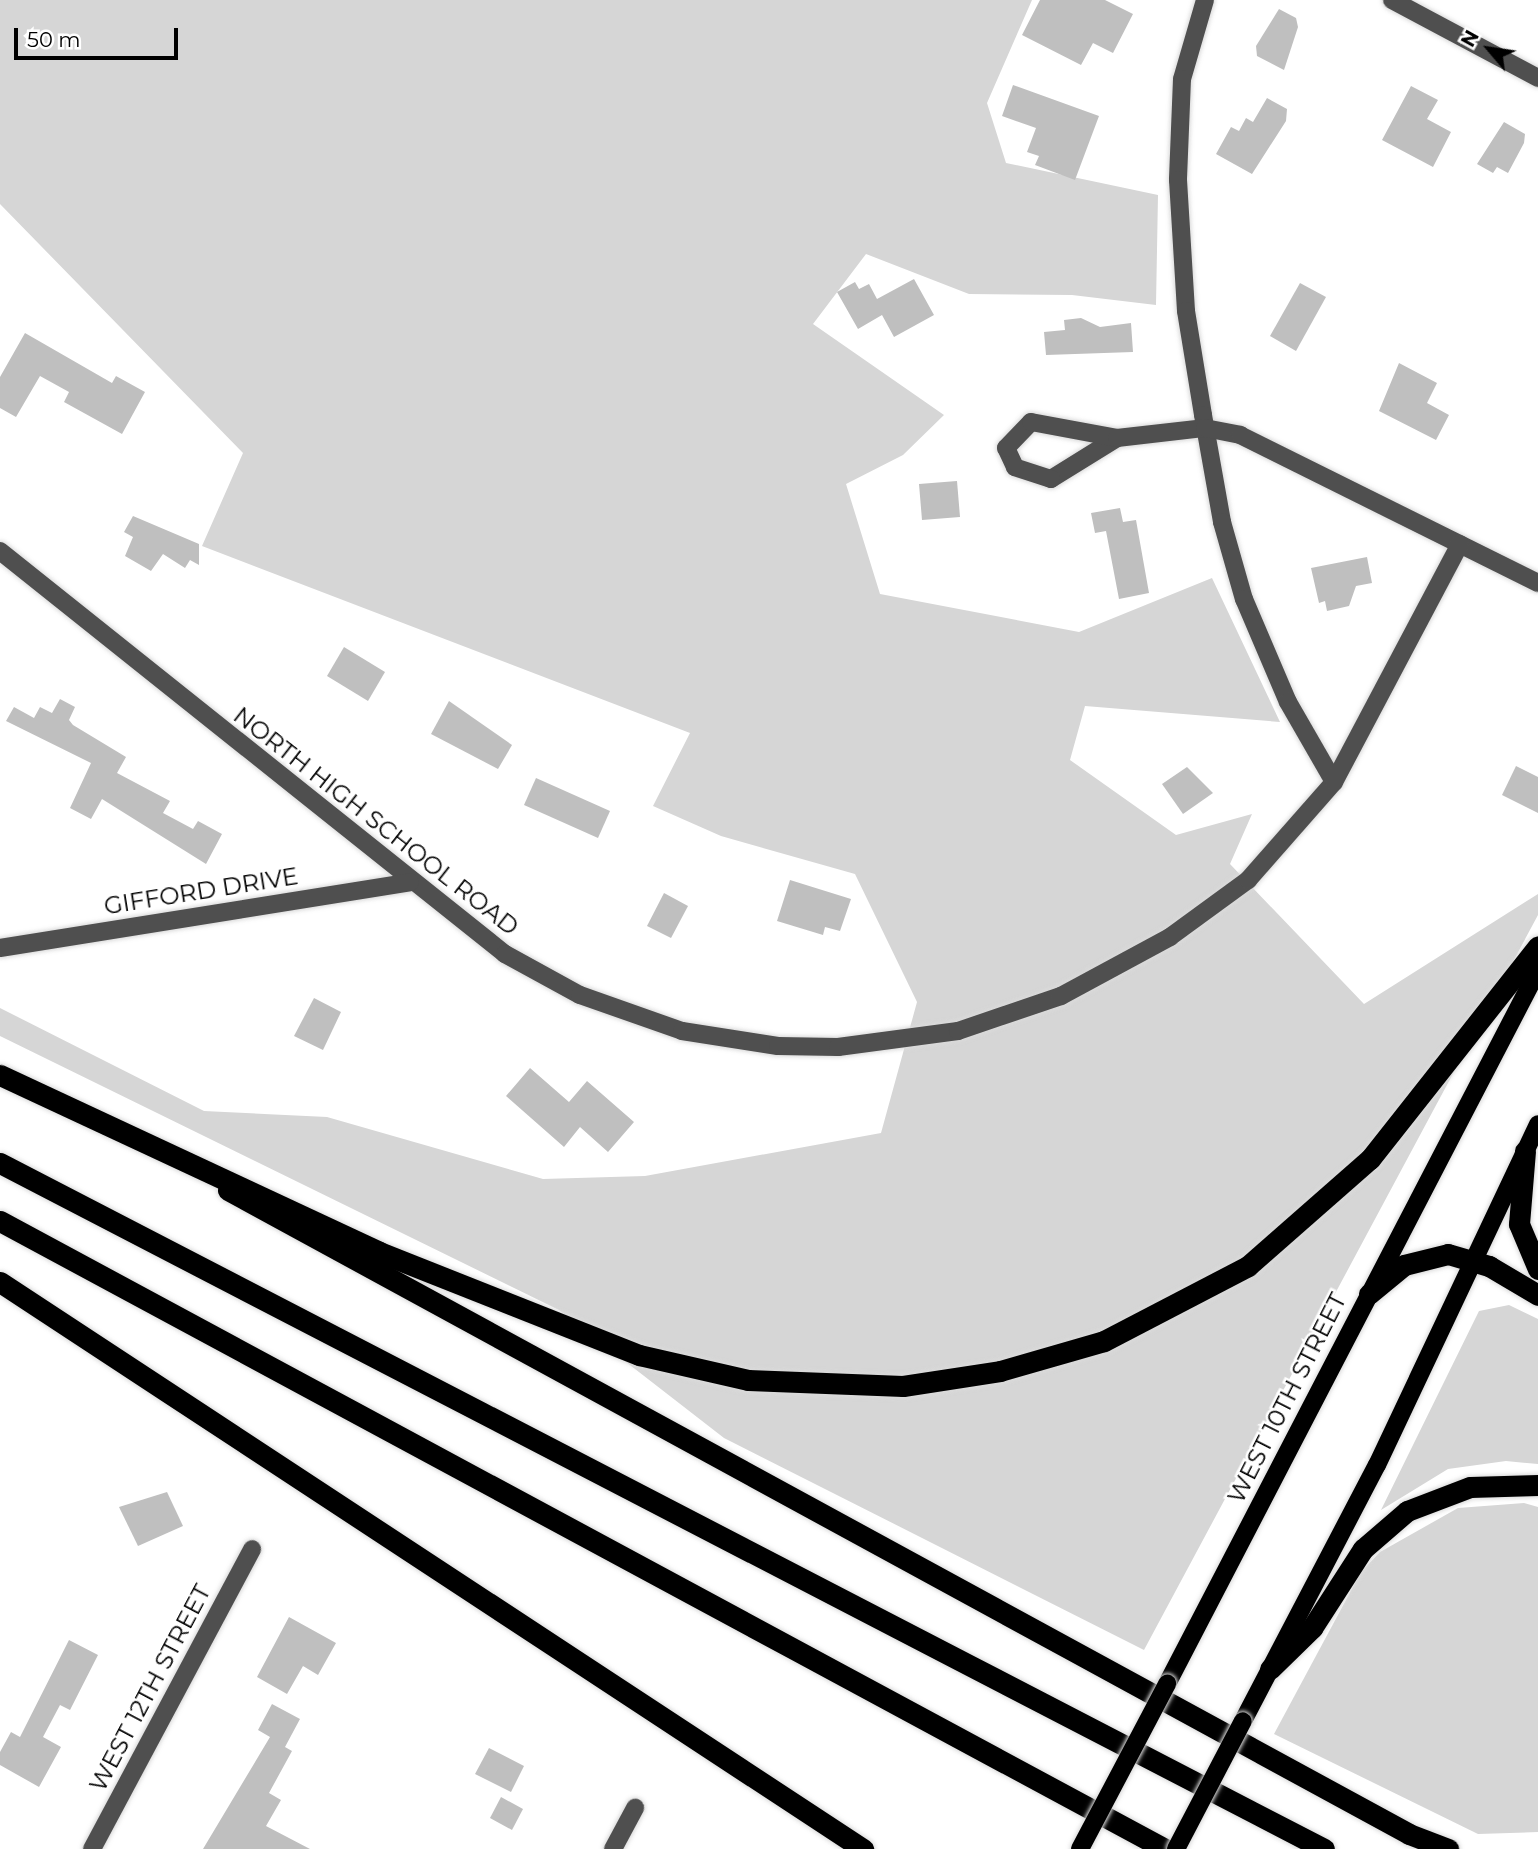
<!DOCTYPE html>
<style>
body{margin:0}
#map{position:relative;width:1538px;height:1849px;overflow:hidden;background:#fff;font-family:Montserrat,sans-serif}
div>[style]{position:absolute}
.green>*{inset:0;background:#d6d6d6}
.building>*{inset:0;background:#bfbfbf}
.roads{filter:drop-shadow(0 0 2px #dbdbdb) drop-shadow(0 0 2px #dbdbdb)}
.minor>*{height:18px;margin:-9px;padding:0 9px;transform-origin:9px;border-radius:9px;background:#4f4f4f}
.major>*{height:18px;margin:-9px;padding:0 9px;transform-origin:9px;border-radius:9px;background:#000}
.highway>*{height:21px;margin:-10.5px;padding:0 10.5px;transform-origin:10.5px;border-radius:10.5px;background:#000}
.bridges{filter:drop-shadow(0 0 2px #dbdbdb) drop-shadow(0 0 2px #dbdbdb)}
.major-bridge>*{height:18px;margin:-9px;padding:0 9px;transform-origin:9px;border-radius:9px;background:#000}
span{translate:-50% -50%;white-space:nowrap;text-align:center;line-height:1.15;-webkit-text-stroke:5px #fff;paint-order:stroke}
.street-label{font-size:24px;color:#000}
.north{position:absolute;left:1454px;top:14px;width:70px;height:70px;-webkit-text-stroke:5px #fff;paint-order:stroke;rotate:299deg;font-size:19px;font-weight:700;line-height:28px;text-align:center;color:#000}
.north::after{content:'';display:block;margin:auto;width:24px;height:32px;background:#000;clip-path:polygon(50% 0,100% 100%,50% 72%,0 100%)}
.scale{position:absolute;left:14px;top:28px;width:164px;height:32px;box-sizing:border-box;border:4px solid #000;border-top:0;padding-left:9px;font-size:21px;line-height:24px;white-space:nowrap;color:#000;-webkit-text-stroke:5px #fff;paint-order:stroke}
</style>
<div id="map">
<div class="green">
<div style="clip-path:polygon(0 0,1032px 0,987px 103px,1006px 163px,1158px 195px,1156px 305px,1072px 295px,969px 294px,866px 254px,813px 324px,944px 415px,903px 455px,846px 484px,880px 594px,1079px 632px,1212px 578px,1280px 722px,1085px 706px,1070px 760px,1176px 835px,1252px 814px,1230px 864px,1364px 1004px,1538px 894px,1538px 915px,1144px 1650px,724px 1438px,559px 1310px,0 1036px,0 1008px,204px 1111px,327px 1117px,543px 1179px,645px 1176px,881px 1133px,917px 1002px,855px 874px,721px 836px,653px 806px,690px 733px,202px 546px,243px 453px,0 204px)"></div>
<div style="clip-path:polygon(1509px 1305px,1538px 1319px,1538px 1464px,1506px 1461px,1448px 1469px,1381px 1510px,1479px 1311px)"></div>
<div style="clip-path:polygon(1524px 1503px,1538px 1507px,1538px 1832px,1478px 1834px,1274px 1734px,1361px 1572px,1380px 1552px,1458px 1508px)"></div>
</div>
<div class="building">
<div style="clip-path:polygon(1040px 0,1105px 0,1133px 14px,1113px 53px,1093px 43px,1081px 65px,1022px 35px)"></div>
<div style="clip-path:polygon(1279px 9px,1296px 18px,1298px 27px,1284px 70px,1257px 56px,1256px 46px)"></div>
<div style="clip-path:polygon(1013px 85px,1099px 116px,1075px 180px,1035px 165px,1039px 156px,1027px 152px,1036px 128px,1002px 116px)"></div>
<div style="clip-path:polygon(1411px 86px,1438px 100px,1427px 119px,1451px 132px,1433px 167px,1382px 140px)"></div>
<div style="clip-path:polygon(1267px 98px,1287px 109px,1286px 121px,1252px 174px,1216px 154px,1231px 127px,1239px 131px,1246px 118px,1253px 122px)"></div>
<div style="clip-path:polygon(1504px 122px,1525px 134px,1524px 143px,1508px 173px,1497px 167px,1493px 173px,1477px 164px)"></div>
<div style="clip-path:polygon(914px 279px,934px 315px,894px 337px,882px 315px,858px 329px,837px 292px,855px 282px,859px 289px,869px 284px,877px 299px)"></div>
<div style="clip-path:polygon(1300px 283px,1326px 297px,1296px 351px,1270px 336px)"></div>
<div style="clip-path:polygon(1081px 318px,1100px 327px,1131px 323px,1133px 352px,1046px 355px,1044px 332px,1065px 330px,1064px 320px)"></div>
<div style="clip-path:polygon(25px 333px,112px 383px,116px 376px,145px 392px,122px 434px,64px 402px,69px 392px,40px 376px,16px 417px,0 408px,0 377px)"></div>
<div style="clip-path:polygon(1399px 363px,1437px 383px,1427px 403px,1449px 415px,1436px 440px,1379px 411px)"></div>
<div style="clip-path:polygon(957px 481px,960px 517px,922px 520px,919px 484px)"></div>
<div style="clip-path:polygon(1120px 508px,1123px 522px,1136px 520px,1149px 593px,1119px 599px,1106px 531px,1095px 533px,1091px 513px)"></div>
<div style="clip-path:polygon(133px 516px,199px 544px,199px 565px,190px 560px,185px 568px,163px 554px,151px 571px,125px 556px,133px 537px,124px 532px)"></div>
<div style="clip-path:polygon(1367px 557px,1372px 583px,1356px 586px,1349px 606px,1327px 611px,1325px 601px,1319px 603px,1311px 568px)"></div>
<div style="clip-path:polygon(344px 647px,385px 672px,368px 701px,327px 676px)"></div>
<div style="clip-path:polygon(60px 699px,75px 707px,69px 720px,73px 725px,126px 757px,117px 773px,170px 801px,163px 813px,193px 829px,198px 821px,222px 834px,206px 864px,102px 799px,91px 819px,70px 808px,91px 763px,6px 721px,14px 707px,34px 718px,40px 707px,52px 713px)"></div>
<div style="clip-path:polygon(449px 701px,512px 745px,498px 769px,431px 734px)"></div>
<div style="clip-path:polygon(1516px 766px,1538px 777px,1538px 813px,1502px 795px)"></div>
<div style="clip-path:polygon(1187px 767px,1213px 793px,1183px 814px,1162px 784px)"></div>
<div style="clip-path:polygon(536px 778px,610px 811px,598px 838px,524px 805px)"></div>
<div style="clip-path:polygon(790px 880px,851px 899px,840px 931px,825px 927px,823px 935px,777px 921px)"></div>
<div style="clip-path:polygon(664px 893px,688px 906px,671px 938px,647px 926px)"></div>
<div style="clip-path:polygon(314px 998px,341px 1012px,323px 1050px,294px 1036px)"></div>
<div style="clip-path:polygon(530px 1068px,569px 1102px,587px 1081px,634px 1122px,608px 1152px,580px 1127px,564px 1147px,506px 1096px)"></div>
<div style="clip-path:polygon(167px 1492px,183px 1526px,138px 1546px,119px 1507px)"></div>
<div style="clip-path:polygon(289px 1617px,336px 1643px,318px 1675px,303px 1666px,287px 1694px,257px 1677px)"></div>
<div style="clip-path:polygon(69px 1640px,98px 1655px,70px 1710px,60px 1705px,43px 1737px,61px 1747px,39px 1787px,0 1765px,0 1752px,11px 1732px,20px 1737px)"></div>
<div style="clip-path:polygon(272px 1704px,300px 1719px,285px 1747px,292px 1751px,269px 1793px,281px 1800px,266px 1826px,310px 1849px,203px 1849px,270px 1737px,258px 1730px)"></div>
<div style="clip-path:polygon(489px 1748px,524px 1766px,511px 1792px,475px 1774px)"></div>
<div style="clip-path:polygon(501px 1797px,523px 1809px,512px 1830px,490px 1818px)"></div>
</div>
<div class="roads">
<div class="minor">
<div style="left:1205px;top:0;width:82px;rotate:106.2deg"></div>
<div style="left:1182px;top:79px;width:101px;rotate:92.3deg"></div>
<div style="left:1178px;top:180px;width:131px;rotate:86.5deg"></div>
<div style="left:1186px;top:311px;width:105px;rotate:80.7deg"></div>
<div style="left:1203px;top:415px;width:109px;rotate:79.9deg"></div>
<div style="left:1222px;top:522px;width:80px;rotate:74.1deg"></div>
<div style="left:1244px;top:599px;width:112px;rotate:66.9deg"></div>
<div style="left:1288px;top:702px;width:92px;rotate:60.1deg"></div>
<div style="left:1392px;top:0;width:166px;rotate:28.1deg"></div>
<div style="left:1117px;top:438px;width:78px;rotate:148.2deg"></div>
<div style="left:1051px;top:479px;width:38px;rotate:-162deg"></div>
<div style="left:1015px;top:467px;width:21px;rotate:-115deg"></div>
<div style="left:1006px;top:448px;width:36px;rotate:-46deg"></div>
<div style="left:1031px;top:422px;width:87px;rotate:10.5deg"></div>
<div style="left:1117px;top:438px;width:89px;rotate:-6.5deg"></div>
<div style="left:1205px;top:428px;width:36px;rotate:11deg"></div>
<div style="left:1240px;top:435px;width:333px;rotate:26.4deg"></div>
<div style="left:0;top:551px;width:646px;rotate:38.59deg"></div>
<div style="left:505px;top:954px;width:85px;rotate:28.7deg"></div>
<div style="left:580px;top:995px;width:108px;rotate:19.4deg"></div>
<div style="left:682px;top:1031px;width:97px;rotate:8.9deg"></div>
<div style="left:778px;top:1046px;width:60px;rotate:1deg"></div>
<div style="left:838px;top:1047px;width:121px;rotate:-7.6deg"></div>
<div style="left:958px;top:1031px;width:109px;rotate:-18.8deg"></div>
<div style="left:1061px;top:996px;width:124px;rotate:-28.4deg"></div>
<div style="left:1170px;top:937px;width:97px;rotate:-36.2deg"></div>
<div style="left:1248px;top:880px;width:130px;rotate:-48.7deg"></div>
<div style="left:1334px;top:782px;width:269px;rotate:-62.1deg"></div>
<div style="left:0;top:948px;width:415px;rotate:-9.1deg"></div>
<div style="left:92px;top:1849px;width:340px;rotate:-61.9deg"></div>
<div style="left:613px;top:1849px;width:47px;rotate:-61.8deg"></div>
</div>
<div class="major">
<div style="left:1167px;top:1684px;width:805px;rotate:-62.54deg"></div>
<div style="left:1243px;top:1721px;width:289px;rotate:-62.4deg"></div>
<div style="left:1377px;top:1465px;width:377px;rotate:-64.7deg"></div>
</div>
<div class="highway">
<div style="left:0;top:1075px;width:418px;rotate:25deg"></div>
<div style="left:379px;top:1252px;width:280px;rotate:21.6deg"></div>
<div style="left:639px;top:1355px;width:112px;rotate:12.9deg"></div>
<div style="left:748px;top:1380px;width:155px;rotate:2.2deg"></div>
<div style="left:903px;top:1386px;width:98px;rotate:-8.8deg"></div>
<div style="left:1000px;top:1371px;width:108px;rotate:-16.1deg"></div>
<div style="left:1104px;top:1341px;width:162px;rotate:-27.5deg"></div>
<div style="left:1248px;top:1266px;width:162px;rotate:-41.3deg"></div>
<div style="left:1370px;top:1159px;width:271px;rotate:-51.7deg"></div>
<div style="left:1525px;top:1151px;width:73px;rotate:94.7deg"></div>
<div style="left:1519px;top:1224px;width:49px;rotate:67.1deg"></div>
<div style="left:0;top:1163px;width:1491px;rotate:27.39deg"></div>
<div style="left:228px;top:1190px;width:1345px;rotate:28.6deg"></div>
<div style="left:1409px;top:1834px;width:42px;rotate:21deg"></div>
<div style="left:0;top:1221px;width:1323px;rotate:28.33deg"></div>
<div style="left:0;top:1282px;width:1033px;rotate:33.31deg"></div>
<div style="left:1369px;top:1294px;width:45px;rotate:-39.6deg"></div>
<div style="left:1404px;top:1265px;width:45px;rotate:-14deg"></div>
<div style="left:1448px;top:1254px;width:43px;rotate:16.3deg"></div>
<div style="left:1489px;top:1266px;width:57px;rotate:30.6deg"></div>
<div style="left:1270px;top:1669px;width:59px;rotate:-44.3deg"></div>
<div style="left:1312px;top:1628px;width:94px;rotate:-57.2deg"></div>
<div style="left:1363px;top:1549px;width:58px;rotate:-40.8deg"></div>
<div style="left:1407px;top:1511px;width:67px;rotate:-20.9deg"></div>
<div style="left:1470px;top:1487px;width:68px;rotate:-1.7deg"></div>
</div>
</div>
<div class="bridges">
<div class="major-bridge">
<div style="left:1080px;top:1849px;width:187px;rotate:-62.2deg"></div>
<div style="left:1176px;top:1849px;width:144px;rotate:-62.4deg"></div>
</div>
</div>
<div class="street-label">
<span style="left:376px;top:821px;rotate:38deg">NORTH HIGH SCHOOL ROAD</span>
<span style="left:201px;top:891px;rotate:-9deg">GIFFORD DRIVE</span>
<span style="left:1287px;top:1398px;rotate:-63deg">WEST 10TH STREET</span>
<span style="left:150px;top:1688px;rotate:-62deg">WEST 12TH STREET</span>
</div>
<div class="north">N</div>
<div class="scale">50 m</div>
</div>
